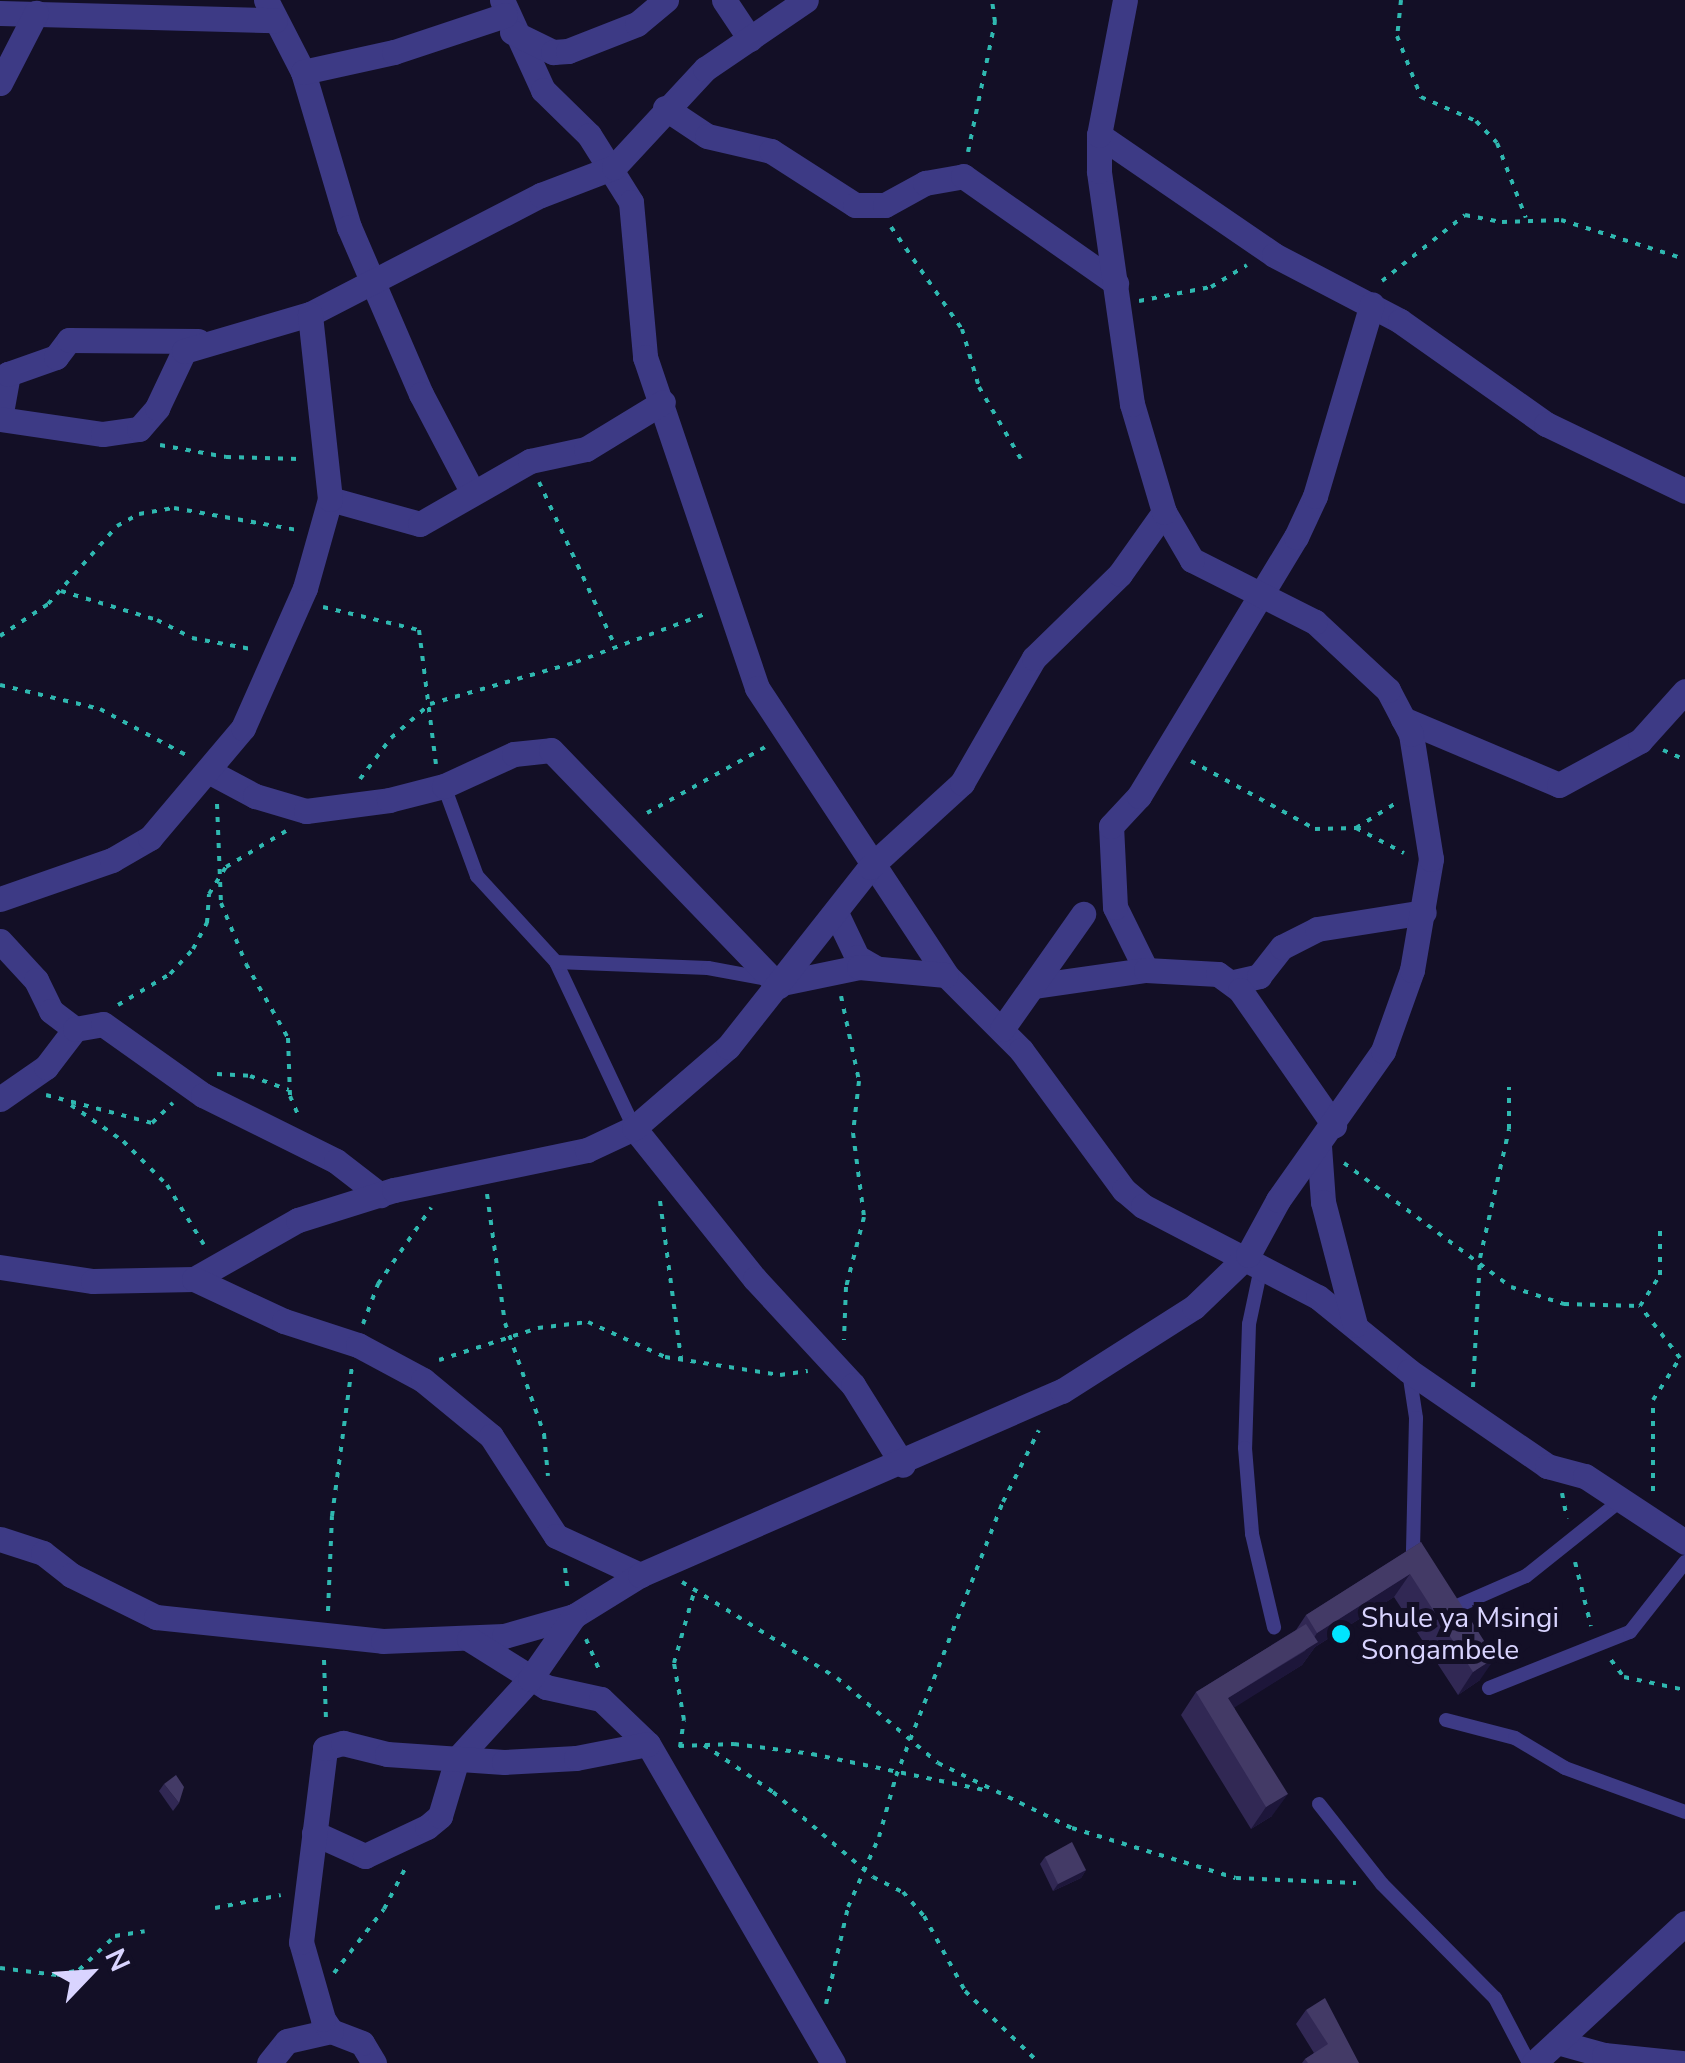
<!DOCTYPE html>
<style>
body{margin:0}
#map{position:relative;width:1685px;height:2063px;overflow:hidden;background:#130f26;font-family:"Nunito Sans",sans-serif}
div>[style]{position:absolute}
.path>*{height:4px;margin-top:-2px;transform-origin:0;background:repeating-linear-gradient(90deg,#2fb8b0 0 5px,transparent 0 13px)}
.lane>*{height:14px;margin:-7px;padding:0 7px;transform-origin:7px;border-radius:7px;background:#3d3a85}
.street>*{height:25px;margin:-12.5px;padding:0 12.5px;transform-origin:12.5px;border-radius:12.5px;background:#3d3a85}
.wall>*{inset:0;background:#312854}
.shaded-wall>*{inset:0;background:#1d163a}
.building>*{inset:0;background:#433a66}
.dots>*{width:28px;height:28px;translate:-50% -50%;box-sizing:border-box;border:5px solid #130f26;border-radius:50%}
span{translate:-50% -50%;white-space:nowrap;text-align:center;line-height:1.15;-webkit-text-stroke:10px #130f26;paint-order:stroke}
.poi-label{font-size:28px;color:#d9d4ff}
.left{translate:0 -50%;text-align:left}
.north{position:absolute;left:40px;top:1923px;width:100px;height:100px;-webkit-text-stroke:8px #130f26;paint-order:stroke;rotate:65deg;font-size:28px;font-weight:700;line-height:40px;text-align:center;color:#d9d4ff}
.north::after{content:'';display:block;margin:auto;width:35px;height:45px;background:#d9d4ff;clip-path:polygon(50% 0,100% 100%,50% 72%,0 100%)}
</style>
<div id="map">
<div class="path">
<div style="left:1401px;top:0;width:36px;rotate:96deg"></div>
<div style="left:1397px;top:36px;width:66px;rotate:68.5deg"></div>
<div style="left:1421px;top:97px;width:60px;rotate:23.6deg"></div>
<div style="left:1476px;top:121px;width:30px;rotate:46deg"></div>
<div style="left:1497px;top:143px;width:80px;rotate:68.9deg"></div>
<div style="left:968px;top:152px;width:133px;rotate:-78.3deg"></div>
<div style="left:995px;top:22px;width:22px;rotate:-98deg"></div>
<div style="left:891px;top:227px;width:124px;rotate:55.2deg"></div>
<div style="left:962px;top:329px;width:60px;rotate:73.7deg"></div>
<div style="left:979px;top:387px;width:86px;rotate:59.8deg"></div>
<div style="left:1382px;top:281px;width:106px;rotate:-38.5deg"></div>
<div style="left:1465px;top:215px;width:38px;rotate:11deg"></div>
<div style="left:1502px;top:222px;width:59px;rotate:-1.9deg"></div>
<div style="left:1561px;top:220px;width:130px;rotate:17.5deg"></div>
<div style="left:1139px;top:301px;width:73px;rotate:-11deg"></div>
<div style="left:1211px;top:287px;width:42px;rotate:-31.4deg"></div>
<div style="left:160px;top:445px;width:67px;rotate:10.3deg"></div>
<div style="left:226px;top:457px;width:73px;rotate:1.6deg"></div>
<div style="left:539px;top:482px;width:181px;rotate:65.1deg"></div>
<div style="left:61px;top:591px;width:100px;rotate:16.8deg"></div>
<div style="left:157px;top:620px;width:39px;rotate:27deg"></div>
<div style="left:192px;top:638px;width:60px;rotate:10.6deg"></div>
<div style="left:323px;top:607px;width:99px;rotate:13.5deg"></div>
<div style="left:419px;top:630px;width:135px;rotate:82.8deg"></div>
<div style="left:0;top:636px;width:58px;rotate:-33.7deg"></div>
<div style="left:48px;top:604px;width:104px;rotate:-48.5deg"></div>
<div style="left:117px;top:526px;width:25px;rotate:-29deg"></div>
<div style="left:139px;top:514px;width:36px;rotate:-10deg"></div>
<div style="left:174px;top:508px;width:126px;rotate:10.1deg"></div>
<div style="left:0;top:685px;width:103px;rotate:13.5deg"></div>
<div style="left:100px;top:709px;width:98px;rotate:28.1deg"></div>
<div style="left:1663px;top:750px;width:24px;rotate:24deg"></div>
<div style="left:1191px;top:761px;width:141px;rotate:28.7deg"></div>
<div style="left:1315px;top:829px;width:41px;rotate:-1.4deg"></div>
<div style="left:1356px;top:828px;width:47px;rotate:-32deg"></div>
<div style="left:360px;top:779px;width:51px;rotate:-52.9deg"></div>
<div style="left:391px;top:738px;width:52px;rotate:-41.1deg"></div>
<div style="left:430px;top:704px;width:152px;rotate:-16deg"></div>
<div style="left:576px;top:662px;width:141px;rotate:-20.4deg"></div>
<div style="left:217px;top:804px;width:99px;rotate:87.7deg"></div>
<div style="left:221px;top:903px;width:66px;rotate:67.7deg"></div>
<div style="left:246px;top:964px;width:85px;rotate:60.4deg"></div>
<div style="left:288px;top:1038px;width:58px;rotate:88deg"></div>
<div style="left:290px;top:1096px;width:21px;rotate:67deg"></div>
<div style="left:647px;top:813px;width:135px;rotate:-29.2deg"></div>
<div style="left:1356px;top:828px;width:54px;rotate:27.5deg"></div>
<div style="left:841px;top:996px;width:87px;rotate:78deg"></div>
<div style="left:859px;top:1081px;width:52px;rotate:96.6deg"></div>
<div style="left:853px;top:1133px;width:85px;rotate:82.5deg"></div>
<div style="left:864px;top:1217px;width:72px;rotate:104.4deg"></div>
<div style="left:846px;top:1287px;width:53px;rotate:92.2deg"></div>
<div style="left:118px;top:1005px;width:61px;rotate:-30.8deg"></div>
<div style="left:170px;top:974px;width:34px;rotate:-47deg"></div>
<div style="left:193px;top:949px;width:30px;rotate:-62deg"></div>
<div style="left:207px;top:923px;width:29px;rotate:-86deg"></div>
<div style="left:209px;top:894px;width:32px;rotate:-58deg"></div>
<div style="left:226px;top:867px;width:70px;rotate:-31deg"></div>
<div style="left:217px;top:1074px;width:33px;rotate:3deg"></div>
<div style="left:250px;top:1076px;width:41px;rotate:19.7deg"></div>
<div style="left:46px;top:1095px;width:110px;rotate:14.8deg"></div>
<div style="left:152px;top:1123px;width:29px;rotate:-44deg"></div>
<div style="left:71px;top:1105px;width:63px;rotate:34.7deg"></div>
<div style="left:123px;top:1141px;width:62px;rotate:45deg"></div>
<div style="left:167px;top:1185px;width:70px;rotate:58.3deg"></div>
<div style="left:1344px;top:1163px;width:208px;rotate:36.6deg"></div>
<div style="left:1511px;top:1287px;width:56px;rotate:17.8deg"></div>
<div style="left:1564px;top:1304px;width:76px;rotate:1.5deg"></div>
<div style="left:487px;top:1194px;width:130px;rotate:82.1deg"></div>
<div style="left:505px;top:1323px;width:118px;rotate:70.6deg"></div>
<div style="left:544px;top:1434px;width:42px;rotate:84.6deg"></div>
<div style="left:660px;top:1201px;width:159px;rotate:82.4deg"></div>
<div style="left:363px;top:1324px;width:43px;rotate:-69.4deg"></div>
<div style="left:378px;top:1284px;width:93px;rotate:-55.1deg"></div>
<div style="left:439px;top:1360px;width:104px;rotate:-17.9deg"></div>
<div style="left:538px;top:1328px;width:50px;rotate:-6.8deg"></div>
<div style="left:588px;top:1322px;width:85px;rotate:24.4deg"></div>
<div style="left:665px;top:1357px;width:116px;rotate:8.9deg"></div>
<div style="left:780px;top:1375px;width:28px;rotate:-8deg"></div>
<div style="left:1473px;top:1387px;width:129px;rotate:-86.9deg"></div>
<div style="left:1480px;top:1258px;width:132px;rotate:-77.3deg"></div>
<div style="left:1509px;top:1129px;width:42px;rotate:-90deg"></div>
<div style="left:1653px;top:1491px;width:91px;rotate:-90deg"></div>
<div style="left:1653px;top:1400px;width:50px;rotate:-57.3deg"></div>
<div style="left:1680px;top:1358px;width:66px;rotate:-127.6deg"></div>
<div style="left:1640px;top:1306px;width:37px;rotate:-57deg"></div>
<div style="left:1660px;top:1275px;width:46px;rotate:-90deg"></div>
<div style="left:1562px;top:1493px;width:26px;rotate:79deg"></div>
<div style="left:1575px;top:1562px;width:66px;rotate:76deg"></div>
<div style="left:565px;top:1568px;width:25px;rotate:83deg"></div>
<div style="left:682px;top:1582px;width:182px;rotate:31.8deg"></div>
<div style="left:837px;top:1678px;width:132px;rotate:40.1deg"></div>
<div style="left:938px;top:1763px;width:149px;rotate:25.9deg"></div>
<div style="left:1072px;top:1828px;width:171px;rotate:17deg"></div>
<div style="left:1236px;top:1878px;width:120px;rotate:2.4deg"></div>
<div style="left:328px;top:1611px;width:95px;rotate:-87.6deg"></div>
<div style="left:332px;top:1516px;width:150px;rotate:-82.4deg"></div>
<div style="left:586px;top:1639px;width:36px;rotate:67deg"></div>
<div style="left:324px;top:1660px;width:60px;rotate:88.1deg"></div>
<div style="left:1611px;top:1660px;width:21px;rotate:53deg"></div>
<div style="left:1624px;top:1677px;width:62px;rotate:12deg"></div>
<div style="left:704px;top:1745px;width:83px;rotate:34.3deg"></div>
<div style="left:773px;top:1792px;width:131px;rotate:40.4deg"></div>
<div style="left:873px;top:1877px;width:34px;rotate:27deg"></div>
<div style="left:903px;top:1892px;width:32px;rotate:49deg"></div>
<div style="left:924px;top:1916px;width:85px;rotate:61.3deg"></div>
<div style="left:965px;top:1991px;width:103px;rotate:44.2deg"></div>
<div style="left:679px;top:1746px;width:55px;rotate:-2.1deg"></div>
<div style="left:734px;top:1744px;width:79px;rotate:7.3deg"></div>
<div style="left:812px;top:1754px;width:176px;rotate:11.8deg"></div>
<div style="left:680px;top:1747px;width:27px;rotate:-82deg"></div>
<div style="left:684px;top:1720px;width:58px;rotate:-100deg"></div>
<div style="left:674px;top:1663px;width:77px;rotate:-74.2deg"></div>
<div style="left:215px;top:1908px;width:67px;rotate:-11.1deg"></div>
<div style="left:0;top:1968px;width:57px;rotate:7deg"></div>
<div style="left:57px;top:1975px;width:23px;rotate:-13deg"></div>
<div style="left:79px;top:1970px;width:50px;rotate:-43.4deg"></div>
<div style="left:115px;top:1936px;width:30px;rotate:-9deg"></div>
<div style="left:334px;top:1973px;width:81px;rotate:-52deg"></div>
<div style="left:384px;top:1909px;width:50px;rotate:-62.4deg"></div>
<div style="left:826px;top:2004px;width:99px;rotate:-77.2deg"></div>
<div style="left:848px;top:1907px;width:77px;rotate:-66.1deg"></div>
<div style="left:879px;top:1837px;width:63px;rotate:-74.4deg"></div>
<div style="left:896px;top:1776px;width:294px;rotate:-68.7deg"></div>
<div style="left:1003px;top:1502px;width:80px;rotate:-63.4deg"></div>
</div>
<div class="lane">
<div style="left:444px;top:786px;width:96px;rotate:69.9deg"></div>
<div style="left:477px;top:876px;width:117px;rotate:47.4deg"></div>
<div style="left:556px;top:962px;width:183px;rotate:64.8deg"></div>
<div style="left:556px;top:962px;width:152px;rotate:2.3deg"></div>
<div style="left:708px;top:968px;width:61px;rotate:10.4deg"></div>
<div style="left:1262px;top:1263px;width:62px;rotate:102deg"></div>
<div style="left:1249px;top:1324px;width:124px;rotate:91.8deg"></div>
<div style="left:1245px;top:1448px;width:86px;rotate:85.3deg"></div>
<div style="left:1252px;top:1534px;width:96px;rotate:76.7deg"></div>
<div style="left:1409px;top:1372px;width:47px;rotate:81.3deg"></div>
<div style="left:1416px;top:1418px;width:137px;rotate:91.3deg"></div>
<div style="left:1455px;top:1607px;width:77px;rotate:-23.6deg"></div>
<div style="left:1526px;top:1576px;width:120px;rotate:-38.6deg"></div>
<div style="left:1489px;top:1688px;width:152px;rotate:-21.7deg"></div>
<div style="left:1630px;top:1632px;width:89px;rotate:-51.8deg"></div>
<div style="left:1446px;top:1720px;width:71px;rotate:14.6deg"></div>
<div style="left:1515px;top:1738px;width:58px;rotate:31deg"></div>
<div style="left:1565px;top:1768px;width:128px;rotate:20.1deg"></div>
<div style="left:1319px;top:1804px;width:102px;rotate:51.8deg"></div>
<div style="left:1382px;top:1884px;width:161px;rotate:45.3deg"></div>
<div style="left:1495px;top:1998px;width:73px;rotate:62.4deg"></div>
</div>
<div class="street">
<div style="left:266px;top:0;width:81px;rotate:62.8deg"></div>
<div style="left:303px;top:72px;width:162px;rotate:73.5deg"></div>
<div style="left:349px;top:227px;width:182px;rotate:66.7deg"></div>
<div style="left:421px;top:394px;width:110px;rotate:62.3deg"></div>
<div style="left:502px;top:0;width:99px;rotate:65.5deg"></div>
<div style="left:543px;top:90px;width:64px;rotate:44.4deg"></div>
<div style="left:589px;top:135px;width:79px;rotate:57.9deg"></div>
<div style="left:631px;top:202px;width:156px;rotate:84.8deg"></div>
<div style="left:645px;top:357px;width:349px;rotate:71.3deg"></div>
<div style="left:757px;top:688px;width:344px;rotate:56.6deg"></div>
<div style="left:946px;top:975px;width:106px;rotate:45deg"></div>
<div style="left:1021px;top:1050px;width:174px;rotate:53.7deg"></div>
<div style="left:1124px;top:1190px;width:25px;rotate:40deg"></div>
<div style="left:1143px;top:1206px;width:197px;rotate:27.5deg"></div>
<div style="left:1318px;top:1297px;width:117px;rotate:39.1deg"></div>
<div style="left:1409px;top:1371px;width:168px;rotate:34.5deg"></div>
<div style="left:1547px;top:1466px;width:39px;rotate:15deg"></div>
<div style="left:1585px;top:1476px;width:120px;rotate:33.4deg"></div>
<div style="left:724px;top:0;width:47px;rotate:56.3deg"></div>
<div style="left:0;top:13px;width:275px;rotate:1.5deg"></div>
<div style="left:512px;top:32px;width:46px;rotate:26deg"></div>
<div style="left:553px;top:52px;width:15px;rotate:-4deg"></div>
<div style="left:568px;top:51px;width:74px;rotate:-21.4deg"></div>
<div style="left:637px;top:24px;width:38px;rotate:-40deg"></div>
<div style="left:303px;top:72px;width:93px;rotate:-12.4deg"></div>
<div style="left:394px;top:52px;width:117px;rotate:-18.4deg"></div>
<div style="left:0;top:83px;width:79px;rotate:-62.8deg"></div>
<div style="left:665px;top:108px;width:50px;rotate:33.7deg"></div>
<div style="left:707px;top:136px;width:66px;rotate:13.2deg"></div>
<div style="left:771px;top:151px;width:100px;rotate:32.7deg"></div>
<div style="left:855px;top:205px;width:30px"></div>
<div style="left:885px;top:205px;width:46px;rotate:-28.8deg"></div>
<div style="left:925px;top:183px;width:39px;rotate:-10deg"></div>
<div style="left:963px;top:176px;width:187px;rotate:35deg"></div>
<div style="left:1099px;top:135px;width:212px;rotate:34.4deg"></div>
<div style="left:1274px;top:255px;width:142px;rotate:27.6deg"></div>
<div style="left:1400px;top:321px;width:179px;rotate:35.2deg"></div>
<div style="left:1546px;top:424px;width:154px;rotate:25.7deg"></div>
<div style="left:0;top:418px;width:45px;rotate:-79.7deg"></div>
<div style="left:8px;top:374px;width:51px;rotate:-19.5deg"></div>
<div style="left:56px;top:357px;width:21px;rotate:-53deg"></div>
<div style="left:69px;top:340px;width:129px;rotate:0.4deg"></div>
<div style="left:0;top:419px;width:104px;rotate:8.3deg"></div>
<div style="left:103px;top:434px;width:36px;rotate:-8deg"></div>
<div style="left:139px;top:429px;width:28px;rotate:-49deg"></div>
<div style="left:157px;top:408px;width:63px;rotate:-64.7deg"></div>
<div style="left:184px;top:351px;width:131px;rotate:-16.4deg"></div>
<div style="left:310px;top:314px;width:260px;rotate:-27.3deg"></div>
<div style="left:541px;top:195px;width:78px;rotate:-21deg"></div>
<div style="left:614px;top:167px;width:134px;rotate:-47.1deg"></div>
<div style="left:705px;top:69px;width:122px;rotate:-34.3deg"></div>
<div style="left:330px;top:499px;width:93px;rotate:15.5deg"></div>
<div style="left:420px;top:524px;width:127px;rotate:-29.8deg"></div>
<div style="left:530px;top:461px;width:57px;rotate:-12.1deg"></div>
<div style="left:586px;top:449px;width:90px;rotate:-31.4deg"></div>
<div style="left:1403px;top:719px;width:169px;rotate:22.9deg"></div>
<div style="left:1559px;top:785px;width:92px;rotate:-28.5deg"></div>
<div style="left:1640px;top:741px;width:67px;rotate:-48deg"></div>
<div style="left:210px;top:772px;width:51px;rotate:28.1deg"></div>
<div style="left:255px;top:796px;width:53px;rotate:16.4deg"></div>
<div style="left:306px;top:811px;width:84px;rotate:-7.5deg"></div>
<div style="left:389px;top:800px;width:57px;rotate:-14.3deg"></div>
<div style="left:444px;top:786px;width:77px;rotate:-24.6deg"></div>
<div style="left:514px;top:754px;width:37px;rotate:-6deg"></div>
<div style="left:551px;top:750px;width:328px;rotate:46deg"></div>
<div style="left:0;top:899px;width:119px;rotate:-19.2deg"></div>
<div style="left:112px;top:860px;width:44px;rotate:-30.1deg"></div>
<div style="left:150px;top:838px;width:144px;rotate:-49.8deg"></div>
<div style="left:243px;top:728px;width:153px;rotate:-66.1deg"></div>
<div style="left:305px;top:588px;width:92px;rotate:-74.3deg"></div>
<div style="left:330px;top:499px;width:186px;rotate:-96.2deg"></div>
<div style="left:836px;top:913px;width:49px;rotate:64.5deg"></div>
<div style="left:857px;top:957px;width:22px;rotate:30deg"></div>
<div style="left:0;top:941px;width:53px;rotate:47.3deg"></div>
<div style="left:36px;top:980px;width:34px;rotate:64deg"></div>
<div style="left:51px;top:1011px;width:30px;rotate:37deg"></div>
<div style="left:1146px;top:970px;width:70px;rotate:-116.2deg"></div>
<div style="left:1115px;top:907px;width:81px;rotate:-92.8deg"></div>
<div style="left:1111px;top:826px;width:41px;rotate:-47deg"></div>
<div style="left:1139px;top:796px;width:303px;rotate:-58.8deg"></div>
<div style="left:1296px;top:537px;width:45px;rotate:-65.1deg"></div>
<div style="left:1315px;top:496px;width:200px;rotate:-73.5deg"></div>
<div style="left:1234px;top:982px;width:26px;rotate:-13deg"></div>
<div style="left:1259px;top:976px;width:37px;rotate:-52deg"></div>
<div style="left:1282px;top:947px;width:39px;rotate:-27deg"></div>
<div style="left:1317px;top:929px;width:108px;rotate:-9deg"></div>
<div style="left:782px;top:983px;width:79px;rotate:-11.7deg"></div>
<div style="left:859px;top:967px;width:87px;rotate:5.3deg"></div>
<div style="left:1033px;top:986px;width:114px;rotate:-8.1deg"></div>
<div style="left:1146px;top:970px;width:72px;rotate:3.2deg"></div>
<div style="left:1218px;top:974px;width:27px;rotate:36deg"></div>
<div style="left:1240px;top:990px;width:165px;rotate:55.2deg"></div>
<div style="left:1002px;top:1029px;width:141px;rotate:-54.8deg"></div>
<div style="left:0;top:1099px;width:56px;rotate:-34.8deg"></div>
<div style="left:46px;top:1067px;width:48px;rotate:-52.7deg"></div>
<div style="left:75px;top:1029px;width:28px;rotate:-10deg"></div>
<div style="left:103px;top:1024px;width:123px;rotate:35.4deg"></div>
<div style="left:203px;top:1095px;width:148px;rotate:26.4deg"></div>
<div style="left:336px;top:1161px;width:56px;rotate:37.7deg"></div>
<div style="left:634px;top:1128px;width:193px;rotate:51.3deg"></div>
<div style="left:755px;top:1279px;width:144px;rotate:47.2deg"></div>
<div style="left:853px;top:1385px;width:94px;rotate:58deg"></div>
<div style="left:1319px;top:1146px;width:56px;rotate:85.9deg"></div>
<div style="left:1323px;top:1202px;width:127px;rotate:75.4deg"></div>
<div style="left:0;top:1267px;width:94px;rotate:8.6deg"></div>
<div style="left:93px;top:1281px;width:101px;rotate:-1.1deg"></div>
<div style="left:194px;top:1279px;width:120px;rotate:-29.6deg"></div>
<div style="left:298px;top:1220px;width:101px;rotate:-17.4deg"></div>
<div style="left:394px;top:1190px;width:197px;rotate:-11.7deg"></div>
<div style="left:587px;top:1150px;width:52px;rotate:-25.1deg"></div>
<div style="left:634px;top:1128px;width:124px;rotate:-40.8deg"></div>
<div style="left:728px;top:1047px;width:229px;rotate:-51.7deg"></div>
<div style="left:870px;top:867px;width:125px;rotate:-42.4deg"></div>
<div style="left:962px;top:783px;width:144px;rotate:-60.1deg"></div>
<div style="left:1034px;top:658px;width:120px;rotate:-44.3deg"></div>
<div style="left:1120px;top:574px;width:76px;rotate:-54.6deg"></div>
<div style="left:194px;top:1279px;width:99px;rotate:25deg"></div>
<div style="left:284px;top:1321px;width:78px;rotate:18deg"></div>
<div style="left:358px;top:1345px;width:74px;rotate:28.3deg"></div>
<div style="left:423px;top:1380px;width:88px;rotate:39.5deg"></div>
<div style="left:491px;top:1436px;width:119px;rotate:57deg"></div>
<div style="left:556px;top:1536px;width:93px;rotate:24.9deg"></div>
<div style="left:0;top:1539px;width:45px;rotate:18deg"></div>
<div style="left:43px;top:1553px;width:36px;rotate:38deg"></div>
<div style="left:71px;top:1575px;width:95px;rotate:26.3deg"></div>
<div style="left:156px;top:1617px;width:228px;rotate:6deg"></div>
<div style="left:383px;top:1641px;width:121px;rotate:-2.4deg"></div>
<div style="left:504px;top:1636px;width:73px;rotate:-15.9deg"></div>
<div style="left:574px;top:1616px;width:78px;rotate:-31.8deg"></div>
<div style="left:640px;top:1575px;width:460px;rotate:-23.6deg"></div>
<div style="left:1062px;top:1391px;width:156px;rotate:-32.5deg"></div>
<div style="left:1194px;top:1307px;width:75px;rotate:-43.9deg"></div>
<div style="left:1248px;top:1255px;width:63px;rotate:-61.4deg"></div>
<div style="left:1278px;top:1200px;width:182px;rotate:-54.8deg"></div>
<div style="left:1383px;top:1051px;width:86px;rotate:-70.3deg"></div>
<div style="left:1412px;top:970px;width:113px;rotate:-80.3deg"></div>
<div style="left:1431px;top:859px;width:127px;rotate:-99.1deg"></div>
<div style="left:1411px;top:734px;width:50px;rotate:-117.6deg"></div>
<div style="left:1388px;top:690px;width:100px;rotate:-137deg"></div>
<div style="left:1315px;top:622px;width:138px;rotate:-153.2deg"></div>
<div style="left:1192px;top:560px;width:56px;rotate:-120.3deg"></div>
<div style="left:1164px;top:512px;width:113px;rotate:-106.5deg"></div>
<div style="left:1132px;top:404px;width:235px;rotate:-98.1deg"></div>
<div style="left:1099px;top:171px;width:36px;rotate:-90deg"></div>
<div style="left:1099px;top:135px;width:137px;rotate:-79.1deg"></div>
<div style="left:469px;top:1639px;width:91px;rotate:31.9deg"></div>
<div style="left:546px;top:1687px;width:56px;rotate:12.3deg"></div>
<div style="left:601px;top:1699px;width:65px;rotate:43.8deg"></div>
<div style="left:648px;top:1744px;width:369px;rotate:59.9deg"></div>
<div style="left:314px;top:1833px;width:56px;rotate:24.3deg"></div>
<div style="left:365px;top:1856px;width:68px;rotate:-25.1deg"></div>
<div style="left:427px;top:1827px;width:17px;rotate:-40deg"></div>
<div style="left:440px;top:1816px;width:59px;rotate:-73.4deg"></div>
<div style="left:457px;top:1759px;width:108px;rotate:-47.6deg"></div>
<div style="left:530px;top:1679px;width:77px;rotate:-55.1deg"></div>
<div style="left:1557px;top:2042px;width:49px;rotate:15.5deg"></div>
<div style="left:1604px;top:2055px;width:78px;rotate:5.9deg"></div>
<div style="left:269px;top:2063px;width:28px;rotate:-51deg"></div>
<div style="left:287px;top:2041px;width:45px;rotate:-12.8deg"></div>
<div style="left:374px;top:2063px;width:23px;rotate:-121deg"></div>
<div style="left:362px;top:2043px;width:33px;rotate:-159deg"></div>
<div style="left:331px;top:2031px;width:14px;rotate:-124deg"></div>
<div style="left:323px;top:2019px;width:80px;rotate:-105.9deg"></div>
<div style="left:301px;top:1942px;width:195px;rotate:-82.9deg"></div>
<div style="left:325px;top:1748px;width:19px;rotate:-16deg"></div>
<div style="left:343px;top:1743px;width:45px;rotate:14deg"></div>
<div style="left:387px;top:1754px;width:117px;rotate:3.9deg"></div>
<div style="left:504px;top:1762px;width:72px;rotate:-3.2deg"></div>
<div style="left:576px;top:1758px;width:73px;rotate:-11deg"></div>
<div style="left:1534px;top:2063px;width:206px;rotate:-42.8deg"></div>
</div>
<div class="wall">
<div style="clip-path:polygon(1421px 1542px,1480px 1680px,1458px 1695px,1394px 1597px,1315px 1647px,1302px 1665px,1234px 1707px,1272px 1816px,1251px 1829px,1181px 1715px,1196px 1692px,1296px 1630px,1306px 1615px)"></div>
<div style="clip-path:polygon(164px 1784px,179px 1803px,173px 1811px,159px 1791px)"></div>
<div style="clip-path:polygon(1045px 1857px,1086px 1870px,1081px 1878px,1053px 1891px,1040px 1864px)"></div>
<div style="clip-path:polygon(1306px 2010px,1359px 2063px,1302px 2063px,1305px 2059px,1314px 2053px,1296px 2024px)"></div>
</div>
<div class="shaded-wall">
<div style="clip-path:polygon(1410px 1574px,1394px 1597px,1315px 1647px,1302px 1665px,1213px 1721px,1228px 1698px,1305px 1651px,1317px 1633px)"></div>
<div style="clip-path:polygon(1495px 1658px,1480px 1680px,1458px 1695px,1473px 1672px)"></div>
<div style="clip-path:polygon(1288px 1794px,1272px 1816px,1251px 1829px,1266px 1807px)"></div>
<div style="clip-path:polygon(1086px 1870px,1081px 1878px,1053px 1891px,1058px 1884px)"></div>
</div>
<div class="building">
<div style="clip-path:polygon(1421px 1542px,1495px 1658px,1473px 1672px,1410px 1574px,1317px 1633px,1306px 1615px)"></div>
<div style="clip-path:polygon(1306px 1624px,1318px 1642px,1228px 1698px,1288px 1794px,1266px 1807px,1196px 1692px)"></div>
<div style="clip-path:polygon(176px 1775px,184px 1787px,179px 1803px,164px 1784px)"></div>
<div style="clip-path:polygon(1072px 1842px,1086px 1870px,1058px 1884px,1045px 1857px)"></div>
<div style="clip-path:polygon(1325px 1998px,1359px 2063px,1308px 2063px,1305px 2059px,1328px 2044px,1306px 2010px)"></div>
</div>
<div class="dots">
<div style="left:1341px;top:1634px;background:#00e5ff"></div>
</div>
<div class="poi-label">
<span class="left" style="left:1361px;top:1634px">Shule ya Msingi<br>Songambele</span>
</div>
<div class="north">N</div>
</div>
